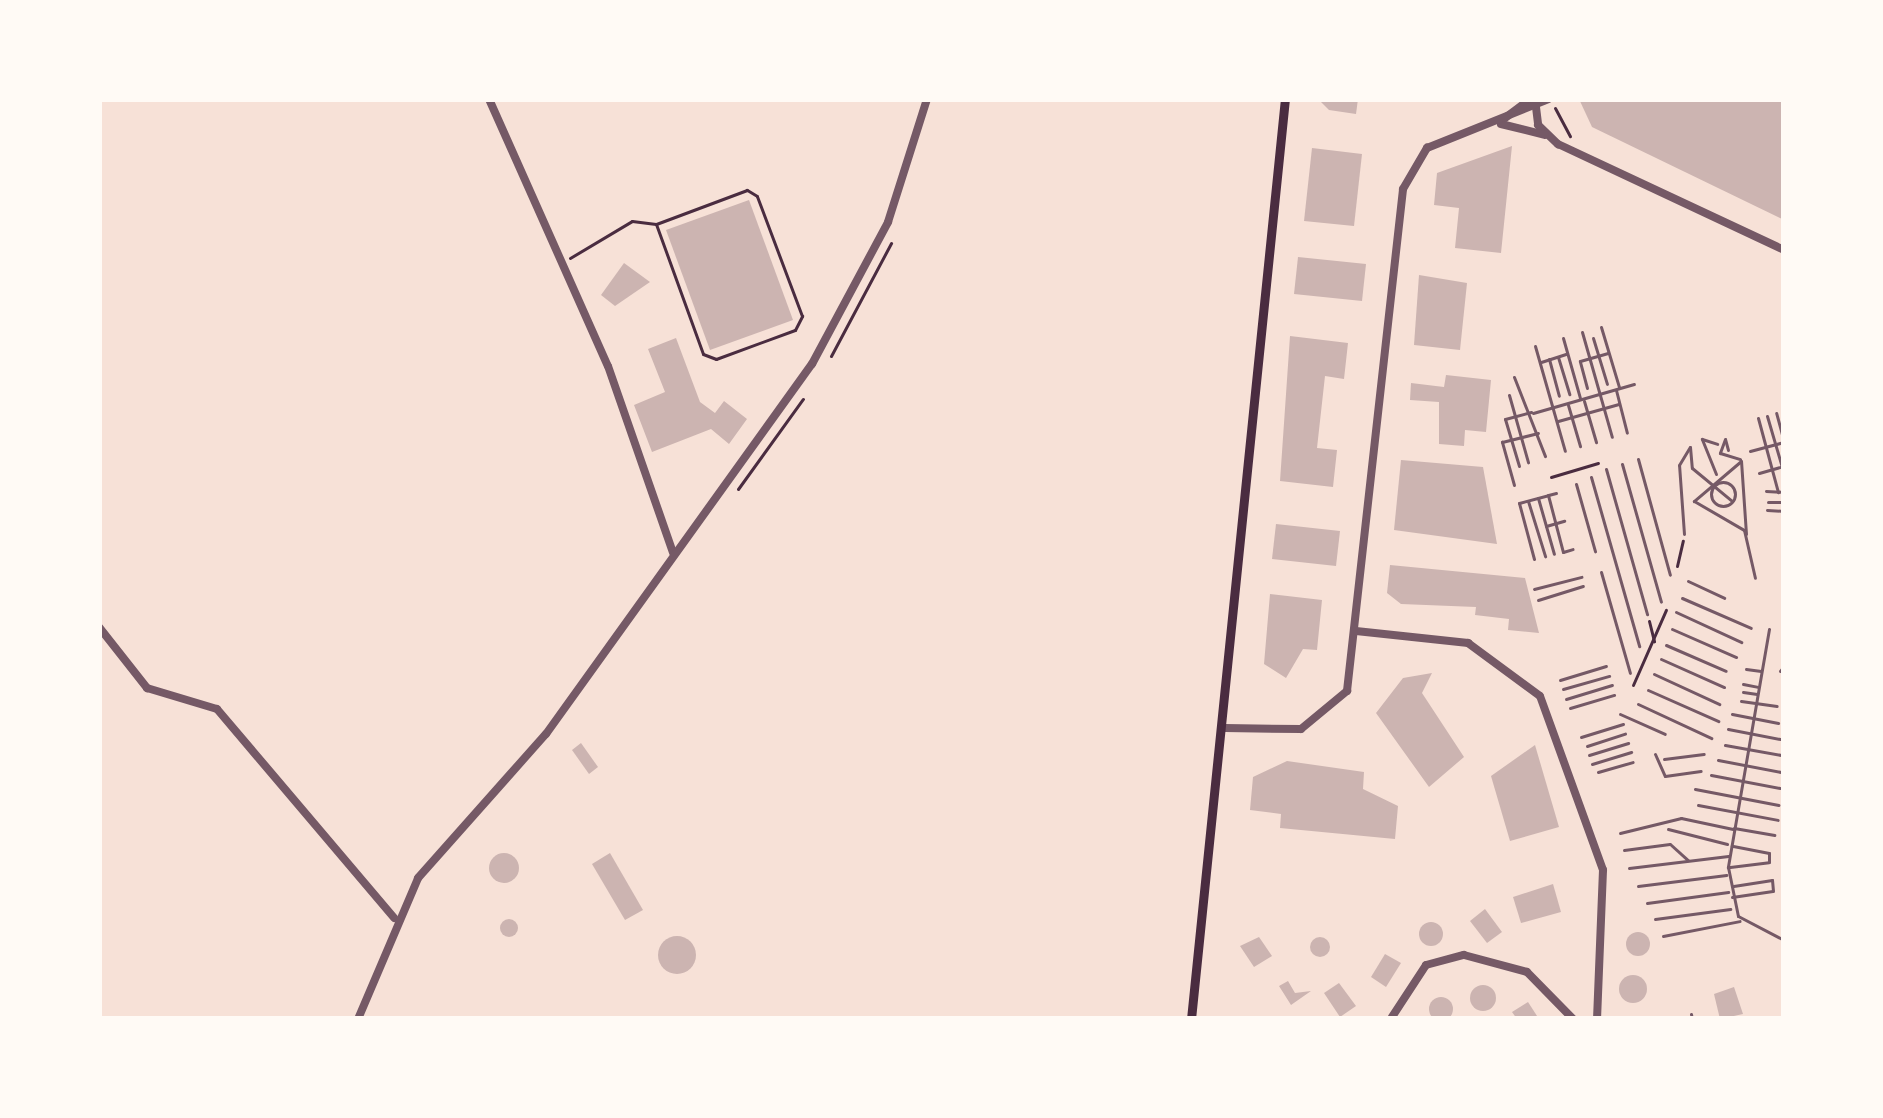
<!DOCTYPE html>
<style>
body{margin:0}
#map{position:relative;width:1883px;height:1118px;overflow:hidden;background:#f7e1d7;font-family:"Alegreya Sans",sans-serif}
div>[style]{position:absolute}
.building>*{inset:0;background:#ccb4b1}
.round{border-radius:50%}
.path>*{height:3px;margin:-1.5px;padding:0 1.5px;transform-origin:1.5px;border-radius:1.5px;background:#4a2c40}
.service>*{height:3px;margin:-1.5px;padding:0 1.5px;transform-origin:1.5px;border-radius:1.5px;background:#755966}
.service>.ring{margin:-1.5px;padding:0;box-sizing:content-box;background:none;border:3px solid #755966;border-radius:50%}
.minor>*{height:8px;margin:-4px;padding:0 4px;transform-origin:4px;border-radius:4px;background:#755966}
.secondary>*{height:9px;margin:-4.5px;padding:0 4.5px;transform-origin:4.5px;border-radius:4.5px;background:#4a2c40}
span{translate:-50% -50%;white-space:nowrap;text-align:center;line-height:1.15;-webkit-text-stroke:12px #fffaf5;paint-order:stroke}
.frame{position:absolute;inset:0;border:102px solid #fffaf5;pointer-events:none}
</style>
<div id="map">
<div class="building">
<div style="clip-path:polygon(1318px 99px,1358px 99px,1356px 114px,1329px 110px)"></div>
<div style="clip-path:polygon(1579px 99px,1784px 99px,1784px 220px,1592px 127px)"></div>
<div style="clip-path:polygon(1512px 146px,1501px 253px,1455px 248px,1459px 208px,1434px 205px,1437px 173px)"></div>
<div style="clip-path:polygon(1312px 148px,1362px 154px,1354px 226px,1304px 221px)"></div>
<div style="clip-path:polygon(749px 200px,793px 320px,710px 350px,666px 230px)"></div>
<div style="clip-path:polygon(1298px 257px,1366px 264px,1362px 301px,1294px 294px)"></div>
<div style="clip-path:polygon(624px 263px,650px 282px,615px 306px,601px 295px)"></div>
<div style="clip-path:polygon(1419px 275px,1467px 283px,1460px 350px,1414px 345px)"></div>
<div style="clip-path:polygon(1290px 336px,1348px 343px,1344px 379px,1325px 376px,1317px 448px,1337px 450px,1333px 487px,1280px 481px)"></div>
<div style="clip-path:polygon(676px 338px,700px 402px,715px 413px,724px 401px,747px 419px,729px 444px,711px 429px,652px 452px,634px 405px,665px 392px,648px 349px)"></div>
<div style="clip-path:polygon(1446px 375px,1491px 380px,1486px 432px,1465px 430px,1464px 446px,1439px 444px,1439px 402px,1410px 400px,1411px 383px,1444px 387px)"></div>
<div style="clip-path:polygon(1401px 460px,1483px 467px,1497px 544px,1394px 530px)"></div>
<div style="clip-path:polygon(1276px 524px,1340px 531px,1336px 566px,1272px 559px)"></div>
<div style="clip-path:polygon(1390px 565px,1525px 578px,1539px 633px,1508px 630px,1509px 619px,1475px 615px,1476px 607px,1401px 604px,1387px 593px)"></div>
<div style="clip-path:polygon(1270px 594px,1322px 600px,1317px 650px,1303px 649px,1286px 678px,1264px 664px)"></div>
<div style="clip-path:polygon(1432px 673px,1422px 693px,1464px 757px,1429px 787px,1376px 713px,1403px 678px)"></div>
<div style="clip-path:polygon(581px 743px,598px 767px,589px 774px,572px 750px)"></div>
<div style="clip-path:polygon(1535px 745px,1559px 827px,1510px 841px,1491px 776px)"></div>
<div style="clip-path:polygon(1287px 761px,1364px 772px,1363px 789px,1398px 806px,1395px 839px,1280px 828px,1281px 814px,1250px 810px,1253px 777px)"></div>
<div class="round" style="left:489px;top:853px;width:30px;height:30px"></div>
<div style="clip-path:polygon(610px 853px,643px 910px,625px 920px,592px 864px)"></div>
<div style="clip-path:polygon(1553px 884px,1561px 912px,1521px 923px,1513px 897px)"></div>
<div style="clip-path:polygon(1485px 909px,1502px 932px,1487px 943px,1470px 921px)"></div>
<div class="round" style="left:500px;top:919px;width:18px;height:18px"></div>
<div class="round" style="left:1419px;top:922px;width:24px;height:24px"></div>
<div class="round" style="left:1626px;top:932px;width:24px;height:24px"></div>
<div class="round" style="left:658px;top:936px;width:38px;height:38px"></div>
<div style="clip-path:polygon(1259px 937px,1272px 956px,1254px 967px,1240px 946px)"></div>
<div class="round" style="left:1310px;top:937px;width:20px;height:20px"></div>
<div style="clip-path:polygon(1385px 954px,1401px 963px,1386px 987px,1371px 977px)"></div>
<div class="round" style="left:1619px;top:975px;width:28px;height:28px"></div>
<div style="clip-path:polygon(1288px 981px,1295px 993px,1311px 991px,1291px 1005px,1279px 986px)"></div>
<div style="clip-path:polygon(1339px 983px,1356px 1006px,1340px 1017px,1324px 993px)"></div>
<div class="round" style="left:1470px;top:985px;width:26px;height:26px"></div>
<div style="clip-path:polygon(1734px 987px,1743px 1014px,1720px 1019px,1714px 994px)"></div>
<div class="round" style="left:1429px;top:997px;width:24px;height:24px"></div>
<div style="clip-path:polygon(1528px 1002px,1539px 1019px,1517px 1019px,1512px 1012px)"></div>
</div>
<div class="path">
<div style="left:1555px;top:108px;width:32px;rotate:62deg"></div>
<div style="left:570px;top:258px;width:72px;rotate:-30.8deg"></div>
<div style="left:632px;top:221px;width:24px;rotate:7deg"></div>
<div style="left:656px;top:224px;width:138px;rotate:70.1deg"></div>
<div style="left:703px;top:354px;width:14px;rotate:21deg"></div>
<div style="left:716px;top:359px;width:84px;rotate:-20.2deg"></div>
<div style="left:795px;top:330px;width:16px;rotate:-63deg"></div>
<div style="left:802px;top:316px;width:128px;rotate:-110.6deg"></div>
<div style="left:757px;top:196px;width:12px;rotate:-149deg"></div>
<div style="left:747px;top:190px;width:97px;rotate:159.5deg"></div>
<div style="left:831px;top:356px;width:128px;rotate:-62deg"></div>
<div style="left:1551px;top:477px;width:49px;rotate:-16.6deg"></div>
<div style="left:738px;top:489px;width:111px;rotate:-54.2deg"></div>
<div style="left:1677px;top:566px;width:26px;rotate:-77deg"></div>
<div style="left:1649px;top:621px;width:21px;rotate:76deg"></div>
<div style="left:1633px;top:685px;width:82px;rotate:-66.3deg"></div>
</div>
<div class="service">
<div style="left:1601px;top:327px;width:63px;rotate:73.3deg"></div>
<div style="left:1582px;top:332px;width:109px;rotate:74.1deg"></div>
<div style="left:1563px;top:338px;width:62px;rotate:74.2deg"></div>
<div style="left:1593px;top:338px;width:48px;rotate:73.1deg"></div>
<div style="left:1535px;top:346px;width:109px;rotate:74.1deg"></div>
<div style="left:1558px;top:357px;width:39px;rotate:73deg"></div>
<div style="left:1549px;top:359px;width:38px;rotate:75deg"></div>
<div style="left:1541px;top:362px;width:26px;rotate:-18deg"></div>
<div style="left:1514px;top:377px;width:85px;rotate:68.6deg"></div>
<div style="left:1587px;top:388px;width:28px;rotate:-105deg"></div>
<div style="left:1580px;top:361px;width:29px;rotate:-16deg"></div>
<div style="left:1616px;top:390px;width:44px;rotate:75.7deg"></div>
<div style="left:1509px;top:395px;width:70px;rotate:74.2deg"></div>
<div style="left:1584px;top:401px;width:43px;rotate:73.7deg"></div>
<div style="left:1568px;top:405px;width:43px;rotate:73.7deg"></div>
<div style="left:1533px;top:413px;width:105px;rotate:-16deg"></div>
<div style="left:1767px;top:416px;width:60px;rotate:73.7deg"></div>
<div style="left:1758px;top:418px;width:77px;rotate:74.9deg"></div>
<div style="left:1558px;top:421px;width:63px;rotate:-15.6deg"></div>
<div style="left:1728px;top:450px;width:11px;rotate:-105deg"></div>
<div style="left:1725px;top:439px;width:15px;rotate:110deg"></div>
<div style="left:1720px;top:453px;width:21px;rotate:17deg"></div>
<div style="left:1750px;top:451px;width:35px;rotate:-15deg"></div>
<div style="left:1784px;top:442px;width:30px;rotate:-105deg"></div>
<div style="left:1638px;top:459px;width:120px;rotate:74.6deg"></div>
<div style="left:1622px;top:464px;width:143px;rotate:74.2deg"></div>
<div style="left:1519px;top:466px;width:49px;rotate:-106.6deg"></div>
<div style="left:1505px;top:419px;width:27px;rotate:-15deg"></div>
<div style="left:1606px;top:469px;width:151px;rotate:74.2deg"></div>
<div style="left:1759px;top:473px;width:26px;rotate:-16deg"></div>
<div style="left:1716px;top:474px;width:38px;rotate:-112deg"></div>
<div style="left:1702px;top:439px;width:16px;rotate:18deg"></div>
<div style="left:1591px;top:477px;width:176px;rotate:74.1deg"></div>
<div class="ring" style="left:1711px;top:482px;width:21px;height:21px"></div>
<div style="left:1576px;top:484px;width:70px;rotate:74.2deg"></div>
<div style="left:1514px;top:485px;width:45px;rotate:-105.6deg"></div>
<div style="left:1502px;top:442px;width:37px;rotate:-14deg"></div>
<div style="left:1766px;top:491px;width:18px;rotate:3deg"></div>
<div style="left:1556px;top:493px;width:8px;rotate:166deg"></div>
<div style="left:1548px;top:495px;width:59px;rotate:75.3deg"></div>
<div style="left:1563px;top:552px;width:10px;rotate:-17deg"></div>
<div style="left:1538px;top:498px;width:58px;rotate:74.1deg"></div>
<div style="left:1528px;top:501px;width:58px;rotate:72.8deg"></div>
<div style="left:1768px;top:502px;width:16px"></div>
<div style="left:1767px;top:510px;width:17px;rotate:3deg"></div>
<div style="left:1546px;top:526px;width:19px;rotate:-16deg"></div>
<div style="left:1684px;top:534px;width:69px;rotate:-94.1deg"></div>
<div style="left:1679px;top:465px;width:21px;rotate:-59deg"></div>
<div style="left:1690px;top:447px;width:21px;rotate:85deg"></div>
<div style="left:1692px;top:468px;width:52px;rotate:39.5deg"></div>
<div style="left:1746px;top:534px;width:73px;rotate:-93.9deg"></div>
<div style="left:1741px;top:461px;width:62px;rotate:139.6deg"></div>
<div style="left:1694px;top:501px;width:58px;rotate:30.1deg"></div>
<div style="left:1744px;top:530px;width:49px;rotate:77.1deg"></div>
<div style="left:1534px;top:559px;width:58px;rotate:-105deg"></div>
<div style="left:1519px;top:503px;width:30px;rotate:-15deg"></div>
<div style="left:1601px;top:572px;width:105px;rotate:74deg"></div>
<div style="left:1688px;top:581px;width:40px;rotate:25deg"></div>
<div style="left:1534px;top:589px;width:49px;rotate:-14.3deg"></div>
<div style="left:1682px;top:598px;width:75px;rotate:23.5deg"></div>
<div style="left:1538px;top:600px;width:47px;rotate:-17.3deg"></div>
<div style="left:1676px;top:612px;width:72px;rotate:24.8deg"></div>
<div style="left:1672px;top:629px;width:70px;rotate:23.6deg"></div>
<div style="left:1769px;top:629px;width:242px;rotate:99.8deg"></div>
<div style="left:1728px;top:867px;width:50px;rotate:78.5deg"></div>
<div style="left:1738px;top:916px;width:52px;rotate:27.6deg"></div>
<div style="left:1666px;top:645px;width:65px;rotate:23.4deg"></div>
<div style="left:1661px;top:659px;width:69px;rotate:24deg"></div>
<div style="left:1746px;top:669px;width:15px;rotate:8deg"></div>
<div style="left:1780px;top:671px;width:6px;rotate:-51deg"></div>
<div style="left:1654px;top:674px;width:72px;rotate:24.8deg"></div>
<div style="left:1560px;top:680px;width:48px;rotate:-16.9deg"></div>
<div style="left:1743px;top:684px;width:15px;rotate:11deg"></div>
<div style="left:1563px;top:689px;width:48px;rotate:-15.8deg"></div>
<div style="left:1648px;top:690px;width:77px;rotate:23.9deg"></div>
<div style="left:1743px;top:692px;width:14px;rotate:8deg"></div>
<div style="left:1566px;top:699px;width:48px;rotate:-16.9deg"></div>
<div style="left:1741px;top:701px;width:36px;rotate:8deg"></div>
<div style="left:1638px;top:704px;width:81px;rotate:25deg"></div>
<div style="left:1570px;top:708px;width:46px;rotate:-16.5deg"></div>
<div style="left:1620px;top:714px;width:49px;rotate:24deg"></div>
<div style="left:1732px;top:714px;width:47px;rotate:11.1deg"></div>
<div style="left:1728px;top:729px;width:53px;rotate:10.9deg"></div>
<div style="left:1581px;top:737px;width:44px;rotate:-17.2deg"></div>
<div style="left:1725px;top:745px;width:57px;rotate:10.1deg"></div>
<div style="left:1587px;top:746px;width:40px;rotate:-18deg"></div>
<div style="left:1655px;top:754px;width:24px;rotate:66deg"></div>
<div style="left:1665px;top:776px;width:36px;rotate:-8deg"></div>
<div style="left:1589px;top:755px;width:41px;rotate:-17.1deg"></div>
<div style="left:1664px;top:759px;width:40px;rotate:-7.1deg"></div>
<div style="left:1718px;top:760px;width:64px;rotate:10.8deg"></div>
<div style="left:1592px;top:764px;width:41px;rotate:-17.1deg"></div>
<div style="left:1598px;top:772px;width:36px;rotate:-16deg"></div>
<div style="left:1711px;top:775px;width:70px;rotate:10.7deg"></div>
<div style="left:1695px;top:789px;width:85px;rotate:10.9deg"></div>
<div style="left:1698px;top:805px;width:81px;rotate:10.6deg"></div>
<div style="left:1734px;top:828px;width:41px;rotate:9.9deg"></div>
<div style="left:1668px;top:829px;width:61px;rotate:14.3deg"></div>
<div style="left:1620px;top:833px;width:63px;rotate:-13.8deg"></div>
<div style="left:1681px;top:818px;width:53px;rotate:11.9deg"></div>
<div style="left:1624px;top:850px;width:46px;rotate:-7.4deg"></div>
<div style="left:1670px;top:844px;width:24px;rotate:42deg"></div>
<div style="left:1730px;top:867px;width:39px;rotate:-7deg"></div>
<div style="left:1769px;top:862px;width:9px;rotate:-90deg"></div>
<div style="left:1769px;top:853px;width:38px;rotate:-169deg"></div>
<div style="left:1629px;top:868px;width:100px;rotate:-6.9deg"></div>
<div style="left:1638px;top:886px;width:89px;rotate:-7.1deg"></div>
<div style="left:1732px;top:897px;width:41px;rotate:-8.3deg"></div>
<div style="left:1773px;top:891px;width:11px;rotate:-95deg"></div>
<div style="left:1772px;top:880px;width:39px;rotate:171deg"></div>
<div style="left:1647px;top:903px;width:82px;rotate:-7.7deg"></div>
<div style="left:1655px;top:919px;width:76px;rotate:-7.6deg"></div>
<div style="left:1663px;top:936px;width:78px;rotate:-11deg"></div>
<div style="left:1691px;top:1014px;width:5px;rotate:79deg"></div>
</div>
<div class="minor">
<div style="left:489px;top:99px;width:292px;rotate:66deg"></div>
<div style="left:608px;top:366px;width:198px;rotate:70.8deg"></div>
<div style="left:1535px;top:99px;width:26px;rotate:83deg"></div>
<div style="left:1538px;top:125px;width:28px;rotate:44deg"></div>
<div style="left:1558px;top:144px;width:250px;rotate:25.1deg"></div>
<div style="left:1505px;top:118px;width:31px;rotate:-37deg"></div>
<div style="left:1501px;top:124px;width:45px;rotate:14deg"></div>
<div style="left:99px;top:627px;width:78px;rotate:51.8deg"></div>
<div style="left:147px;top:688px;width:73px;rotate:16.7deg"></div>
<div style="left:217px;top:709px;width:274px;rotate:49.7deg"></div>
<div style="left:1356px;top:631px;width:113px;rotate:6.1deg"></div>
<div style="left:1468px;top:643px;width:89px;rotate:36.4deg"></div>
<div style="left:1540px;top:696px;width:185px;rotate:70.1deg"></div>
<div style="left:1603px;top:870px;width:149px;rotate:92.3deg"></div>
<div style="left:1225px;top:728px;width:76px;rotate:0.8deg"></div>
<div style="left:1301px;top:729px;width:60px;rotate:-39.6deg"></div>
<div style="left:1347px;top:691px;width:505px;rotate:-83.63deg"></div>
<div style="left:1403px;top:189px;width:48px;rotate:-59.7deg"></div>
<div style="left:1427px;top:148px;width:131px;rotate:-21.9deg"></div>
<div style="left:1392px;top:1017px;width:62px;rotate:-56.8deg"></div>
<div style="left:1426px;top:965px;width:39px;rotate:-15deg"></div>
<div style="left:1464px;top:955px;width:65px;rotate:15.1deg"></div>
<div style="left:1527px;top:972px;width:66px;rotate:45.6deg"></div>
<div style="left:358px;top:1019px;width:153px;rotate:-66.9deg"></div>
<div style="left:418px;top:878px;width:193px;rotate:-48.4deg"></div>
<div style="left:546px;top:734px;width:456px;rotate:-54.3deg"></div>
<div style="left:812px;top:364px;width:161px;rotate:-61.8deg"></div>
<div style="left:888px;top:222px;width:129px;rotate:-72.4deg"></div>
</div>
<div class="secondary">
<div style="left:1191px;top:1019px;width:925px;rotate:-84.17deg"></div>
</div>
<div class="frame"></div>
</div>
